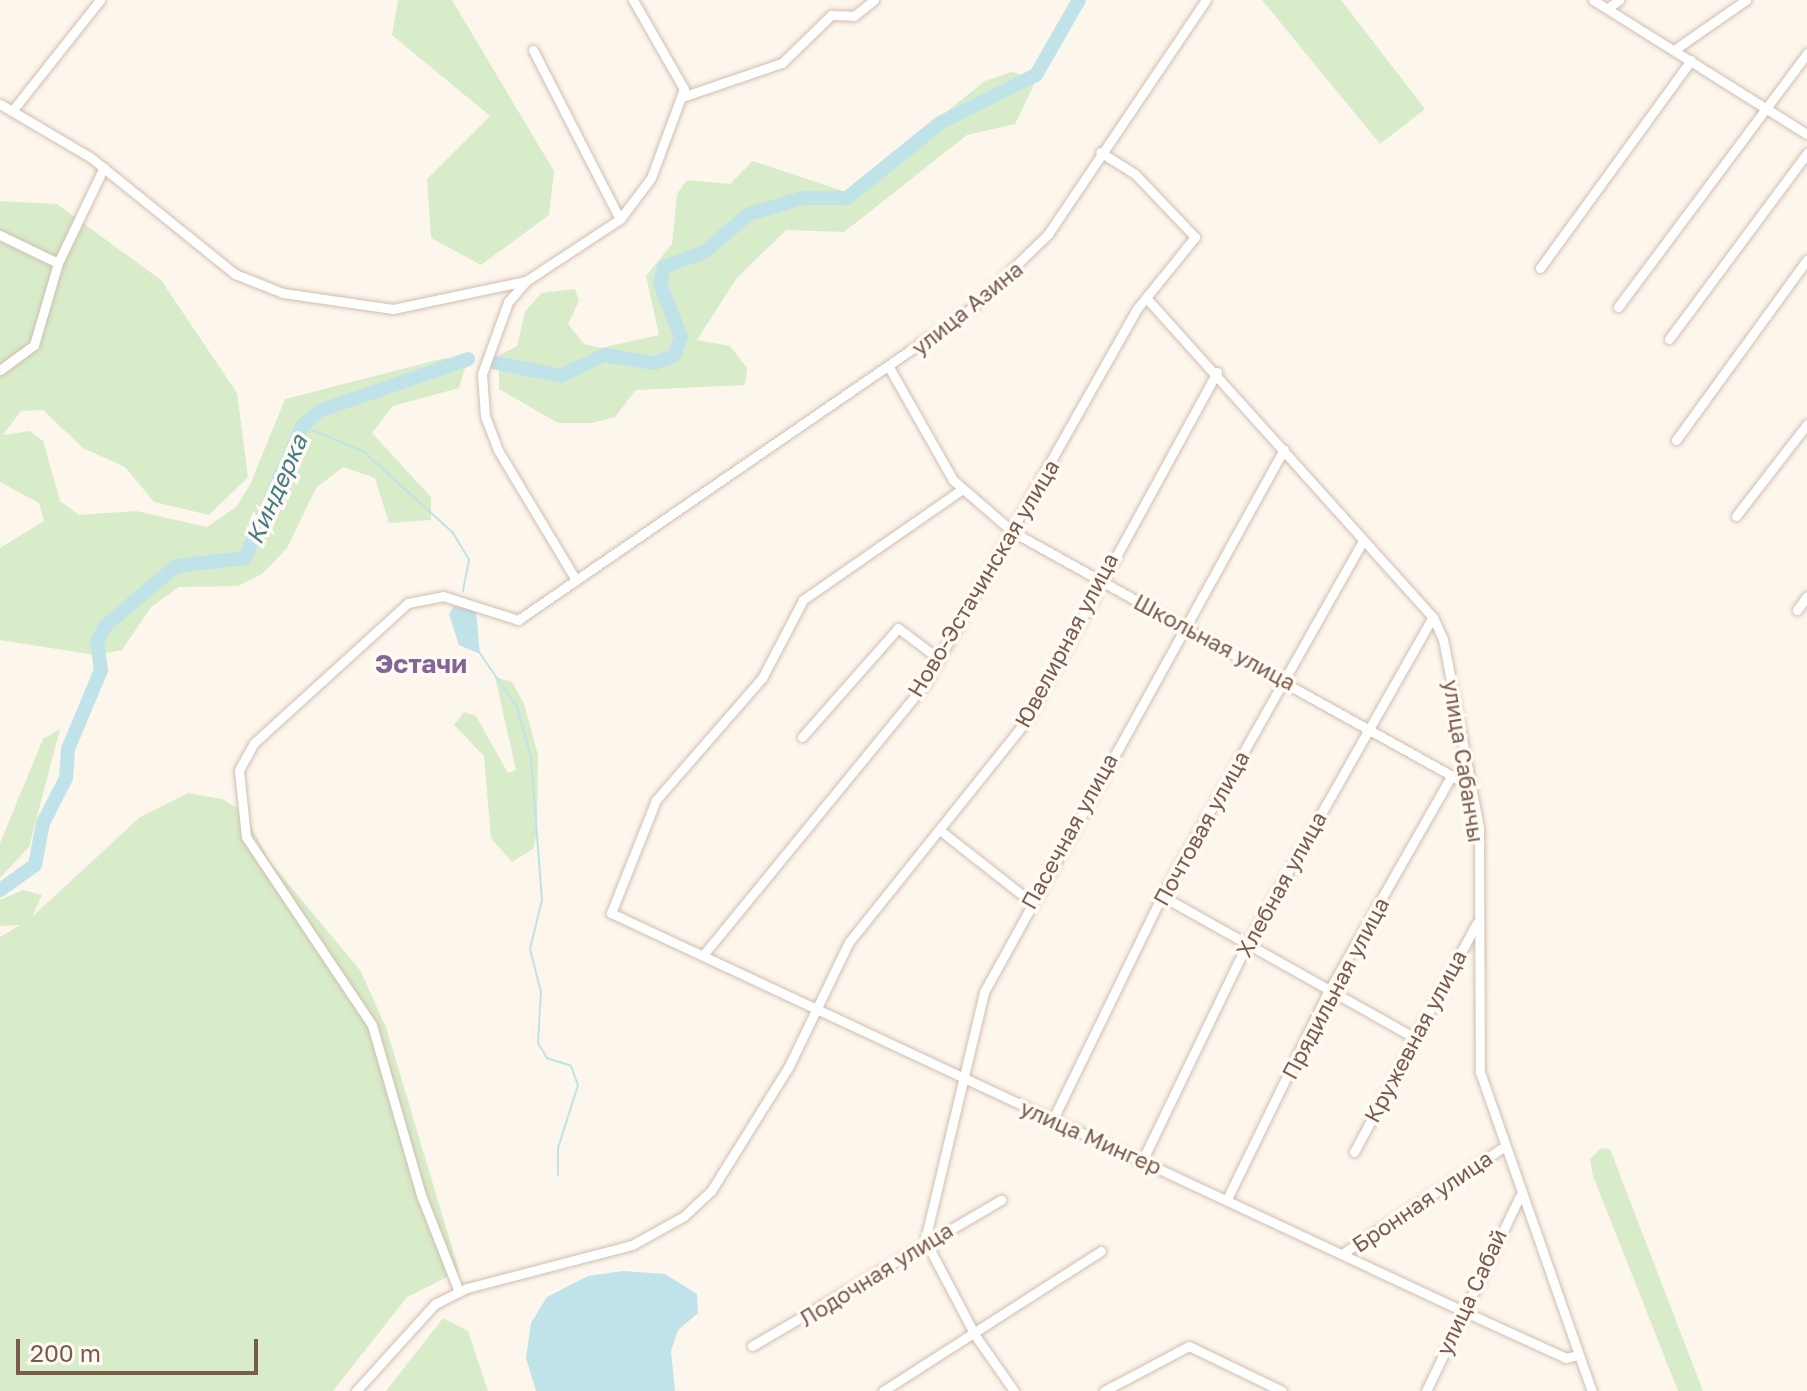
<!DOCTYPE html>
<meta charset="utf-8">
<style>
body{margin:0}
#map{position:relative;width:1807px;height:1391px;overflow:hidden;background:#fdf6ec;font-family:"Golos Text",sans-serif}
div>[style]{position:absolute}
.green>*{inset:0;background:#d8ecc9}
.water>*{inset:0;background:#bfe3e8}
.stream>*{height:2px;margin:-1px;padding:0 1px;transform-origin:1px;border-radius:1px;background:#bfe3e8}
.river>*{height:14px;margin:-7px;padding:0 7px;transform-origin:7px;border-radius:7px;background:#bfe3e8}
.roads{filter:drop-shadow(0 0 2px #d1beb0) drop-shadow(0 0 2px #d1beb0)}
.minor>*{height:9px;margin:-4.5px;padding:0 4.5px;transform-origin:4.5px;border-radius:4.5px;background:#fff}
span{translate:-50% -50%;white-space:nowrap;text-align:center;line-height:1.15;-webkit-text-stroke:7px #fffaf3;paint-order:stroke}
.street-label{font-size:22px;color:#7a5c4d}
.water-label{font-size:24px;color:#437c86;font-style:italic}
.quarter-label{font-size:26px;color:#846695;font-weight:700}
.scale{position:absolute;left:16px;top:1339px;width:242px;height:36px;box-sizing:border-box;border:4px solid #7a5c4d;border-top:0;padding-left:10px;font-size:24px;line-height:28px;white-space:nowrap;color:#7a5c4d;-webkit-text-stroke:6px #fffaf3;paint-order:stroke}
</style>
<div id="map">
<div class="green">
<div style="clip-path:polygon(398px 0,452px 0,554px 171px,549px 215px,481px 265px,431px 238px,427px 179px,490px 116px,392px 35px)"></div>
<div style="clip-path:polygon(1262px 0,1341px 0,1425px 109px,1380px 144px)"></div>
<div style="clip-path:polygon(1011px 72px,1037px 78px,1015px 124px,967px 135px,844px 232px,786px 230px,736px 279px,697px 340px,730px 346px,747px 368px,745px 385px,636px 390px,615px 417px,591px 423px,558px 423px,499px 389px,499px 355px,517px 346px,525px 312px,541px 293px,575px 289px,579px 301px,568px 324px,584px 344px,601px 348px,659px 335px,646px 276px,672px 244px,677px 194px,687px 180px,730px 184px,753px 161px,846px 192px,985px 81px)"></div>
<div style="clip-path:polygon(0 201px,57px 204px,161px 280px,237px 393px,248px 477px,209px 515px,154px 502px,125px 467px,83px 448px,43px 410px,21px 411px,3px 435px,30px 431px,43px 441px,60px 501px,79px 515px,136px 511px,207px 527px,236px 507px,250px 485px,285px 399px,445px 358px,466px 365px,459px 388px,393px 406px,372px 433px,431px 497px,431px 520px,389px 523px,375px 478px,343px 467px,316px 488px,287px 548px,262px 574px,238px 586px,179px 587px,151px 607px,122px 650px,95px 655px,0 640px,0 548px,44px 521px,39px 503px,0 482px)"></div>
<div style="clip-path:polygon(495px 677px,512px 682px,524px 704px,538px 755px,537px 832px,533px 849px,512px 862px,491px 838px,484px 756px,454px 725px,464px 712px,476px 716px,508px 773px,516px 770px)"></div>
<div style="clip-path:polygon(60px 729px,29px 847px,0 878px,0 843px,43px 739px)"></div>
<div style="clip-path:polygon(188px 793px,222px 799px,243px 812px,271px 863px,360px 970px,386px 1027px,459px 1271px,407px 1297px,333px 1391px,0 1391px,0 937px,20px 925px,0 926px,0 900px,23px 890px,42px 895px,32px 917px,140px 817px)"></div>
<div style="clip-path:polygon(1601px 1148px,1610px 1149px,1703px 1391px,1678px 1391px,1593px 1176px,1590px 1159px)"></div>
<div style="clip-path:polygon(443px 1318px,468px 1331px,488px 1391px,386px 1391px)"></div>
</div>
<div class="water">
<div style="clip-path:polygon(454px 606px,476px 611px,480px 654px,459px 645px,449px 614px)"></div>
<div style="clip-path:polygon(623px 1271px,665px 1274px,697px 1294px,698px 1313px,678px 1330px,671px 1351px,675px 1391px,536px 1391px,526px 1358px,531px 1323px,547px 1297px,588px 1276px)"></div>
</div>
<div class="stream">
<div style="left:302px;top:426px;width:66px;rotate:22.3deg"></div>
<div style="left:363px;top:451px;width:122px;rotate:42.3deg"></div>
<div style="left:453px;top:533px;width:31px;rotate:59deg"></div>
<div style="left:469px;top:560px;width:32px;rotate:101deg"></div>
<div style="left:479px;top:652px;width:67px;rotate:55.4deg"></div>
<div style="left:517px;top:707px;width:52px;rotate:74.4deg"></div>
<div style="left:531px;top:757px;width:143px;rotate:85.6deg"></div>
<div style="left:542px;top:900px;width:50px;rotate:103.8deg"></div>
<div style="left:530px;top:949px;width:44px;rotate:75.7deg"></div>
<div style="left:541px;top:992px;width:51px;rotate:93.4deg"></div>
<div style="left:538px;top:1043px;width:17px;rotate:59deg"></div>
<div style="left:547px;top:1058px;width:25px;rotate:18deg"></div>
<div style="left:571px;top:1066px;width:20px;rotate:70deg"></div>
<div style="left:578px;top:1085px;width:66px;rotate:107.6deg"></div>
<div style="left:558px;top:1148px;width:27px;rotate:90deg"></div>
</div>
<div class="river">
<div style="left:492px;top:362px;width:70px;rotate:11.5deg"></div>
<div style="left:561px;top:376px;width:48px;rotate:-26deg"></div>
<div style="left:604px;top:355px;width:51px;rotate:9.1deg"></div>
<div style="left:654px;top:363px;width:21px;rotate:-19deg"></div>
<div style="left:674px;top:356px;width:20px;rotate:-70deg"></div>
<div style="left:681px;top:337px;width:57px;rotate:-111.6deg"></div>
<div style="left:660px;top:284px;width:17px;rotate:-77deg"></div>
<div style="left:664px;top:267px;width:43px;rotate:-20.6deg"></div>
<div style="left:704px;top:252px;width:59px;rotate:-40.2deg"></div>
<div style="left:749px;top:214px;width:55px;rotate:-16.8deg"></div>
<div style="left:802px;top:198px;width:45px"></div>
<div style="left:847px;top:198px;width:119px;rotate:-38.9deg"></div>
<div style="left:940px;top:123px;width:107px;rotate:-26.6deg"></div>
<div style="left:1036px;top:75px;width:86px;rotate:-60.2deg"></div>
<div style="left:0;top:890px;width:43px;rotate:-35.5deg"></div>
<div style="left:35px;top:865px;width:43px;rotate:-79.2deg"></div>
<div style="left:43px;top:823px;width:51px;rotate:-62.9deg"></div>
<div style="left:66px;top:778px;width:29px;rotate:-86deg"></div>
<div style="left:68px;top:749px;width:86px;rotate:-67.3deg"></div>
<div style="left:101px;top:670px;width:28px;rotate:-98deg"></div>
<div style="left:97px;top:642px;width:18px;rotate:-63deg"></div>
<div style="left:105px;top:626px;width:93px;rotate:-40.2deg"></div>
<div style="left:176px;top:566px;width:69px;rotate:-6.6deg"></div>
<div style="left:245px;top:558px;width:144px;rotate:-66.6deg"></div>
<div style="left:302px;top:426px;width:23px;rotate:-41deg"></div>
<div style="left:319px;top:411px;width:158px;rotate:-19.2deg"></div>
</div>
<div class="roads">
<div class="minor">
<div style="left:1593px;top:0;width:252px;rotate:32.1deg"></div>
<div style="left:1608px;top:8px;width:14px;rotate:-36deg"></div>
<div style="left:533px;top:50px;width:190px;rotate:62.8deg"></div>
<div style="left:1674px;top:50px;width:88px;rotate:-34.8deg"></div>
<div style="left:682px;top:97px;width:106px;rotate:-18.8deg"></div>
<div style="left:782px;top:63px;width:69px;rotate:-44.4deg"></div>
<div style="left:831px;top:15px;width:23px;rotate:2deg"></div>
<div style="left:854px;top:16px;width:26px;rotate:-39deg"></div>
<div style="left:0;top:104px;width:104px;rotate:30.5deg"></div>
<div style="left:90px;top:157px;width:186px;rotate:38.9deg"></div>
<div style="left:235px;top:274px;width:52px;rotate:21.6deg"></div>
<div style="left:283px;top:293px;width:111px;rotate:8.3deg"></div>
<div style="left:393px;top:309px;width:136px;rotate:-11.9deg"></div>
<div style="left:12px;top:111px;width:142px;rotate:-51.6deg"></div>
<div style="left:0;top:235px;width:64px;rotate:25.8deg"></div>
<div style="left:1540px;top:268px;width:257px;rotate:-54deg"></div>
<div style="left:1149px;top:301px;width:425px;rotate:48.1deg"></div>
<div style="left:1433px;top:617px;width:24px;rotate:66deg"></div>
<div style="left:1443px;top:639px;width:192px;rotate:79.2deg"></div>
<div style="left:1479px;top:828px;width:244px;rotate:89.8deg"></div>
<div style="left:1480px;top:1072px;width:338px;rotate:70.7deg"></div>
<div style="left:1618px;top:307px;width:317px;rotate:-53.3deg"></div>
<div style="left:1669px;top:339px;width:232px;rotate:-53.4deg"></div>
<div style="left:890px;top:369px;width:128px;rotate:60.4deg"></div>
<div style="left:953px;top:480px;width:79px;rotate:40.9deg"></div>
<div style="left:1013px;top:532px;width:525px;rotate:29.05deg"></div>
<div style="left:0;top:370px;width:42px;rotate:-36.3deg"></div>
<div style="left:34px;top:345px;width:85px;rotate:-73.7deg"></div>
<div style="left:58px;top:263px;width:106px;rotate:-64.4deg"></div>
<div style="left:1676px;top:440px;width:223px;rotate:-54deg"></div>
<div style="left:961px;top:490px;width:193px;rotate:145.2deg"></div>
<div style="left:803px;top:600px;width:88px;rotate:117.7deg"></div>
<div style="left:762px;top:678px;width:162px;rotate:131deg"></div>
<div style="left:656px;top:800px;width:122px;rotate:111.7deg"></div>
<div style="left:611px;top:913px;width:940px;rotate:25.04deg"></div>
<div style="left:1463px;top:1311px;width:113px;rotate:24.5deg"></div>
<div style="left:1566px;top:1358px;width:11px;rotate:-15deg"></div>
<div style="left:1736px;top:516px;width:116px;rotate:-52.3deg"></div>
<div style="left:576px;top:580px;width:152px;rotate:-121deg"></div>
<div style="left:498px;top:450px;width:36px;rotate:-111deg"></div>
<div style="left:485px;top:416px;width:42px;rotate:-94.1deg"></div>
<div style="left:482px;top:374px;width:77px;rotate:-70.1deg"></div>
<div style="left:508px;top:302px;width:28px;rotate:-49deg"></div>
<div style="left:526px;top:281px;width:113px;rotate:-33.4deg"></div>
<div style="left:620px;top:219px;width:51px;rotate:-52.9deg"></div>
<div style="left:651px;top:178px;width:95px;rotate:-69.7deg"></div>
<div style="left:684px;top:89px;width:103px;rotate:-119.8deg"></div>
<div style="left:1797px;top:610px;width:17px;rotate:-54deg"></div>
<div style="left:802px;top:737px;width:145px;rotate:-48.6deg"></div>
<div style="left:898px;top:628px;width:51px;rotate:37.1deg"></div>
<div style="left:941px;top:831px;width:113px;rotate:38.2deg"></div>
<div style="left:1162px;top:896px;width:286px;rotate:29.3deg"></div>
<div style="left:704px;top:954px;width:348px;rotate:-50.7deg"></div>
<div style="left:924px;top:685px;width:431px;rotate:-60.5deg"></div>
<div style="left:1136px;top:310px;width:94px;rotate:-51.1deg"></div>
<div style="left:1195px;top:237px;width:87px;rotate:-133.6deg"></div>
<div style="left:1135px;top:174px;width:41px;rotate:-147.8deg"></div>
<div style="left:1053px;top:1119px;width:248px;rotate:-64deg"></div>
<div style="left:1162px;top:896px;width:406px;rotate:-60.5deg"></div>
<div style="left:1354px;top:1152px;width:259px;rotate:-61.8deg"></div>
<div style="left:1143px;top:1159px;width:239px;rotate:-64.2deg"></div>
<div style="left:1247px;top:944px;width:376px;rotate:-60.4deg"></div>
<div style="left:1227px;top:1199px;width:228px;rotate:-64deg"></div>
<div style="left:1327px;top:994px;width:246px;rotate:-60.3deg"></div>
<div style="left:1342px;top:1254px;width:192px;rotate:-33.5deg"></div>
<div style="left:459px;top:1292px;width:104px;rotate:-111.4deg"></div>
<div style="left:421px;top:1195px;width:177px;rotate:-106.1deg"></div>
<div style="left:372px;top:1025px;width:226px;rotate:-123.8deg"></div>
<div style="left:246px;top:837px;width:67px;rotate:-96deg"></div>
<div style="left:239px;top:770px;width:31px;rotate:-61deg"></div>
<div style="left:254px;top:743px;width:208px;rotate:-42.3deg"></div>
<div style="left:408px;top:603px;width:36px;rotate:-11deg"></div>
<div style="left:443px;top:596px;width:79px;rotate:17.7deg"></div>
<div style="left:518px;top:620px;width:552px;rotate:-34.52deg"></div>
<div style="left:973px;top:307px;width:105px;rotate:-44.2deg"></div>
<div style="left:1048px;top:234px;width:282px;rotate:-56deg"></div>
<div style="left:752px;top:1346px;width:289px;rotate:-30.4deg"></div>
<div style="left:356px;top:1391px;width:118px;rotate:-47.8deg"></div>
<div style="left:435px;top:1304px;width:36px;rotate:-27deg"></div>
<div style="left:467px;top:1288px;width:171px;rotate:-14.6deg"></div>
<div style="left:632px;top:1245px;width:60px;rotate:-29.1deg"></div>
<div style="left:684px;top:1216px;width:37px;rotate:-43deg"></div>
<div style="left:711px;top:1191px;width:145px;rotate:-58deg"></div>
<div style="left:788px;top:1068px;width:140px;rotate:-64.2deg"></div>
<div style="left:849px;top:942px;width:283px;rotate:-51.3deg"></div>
<div style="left:1026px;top:721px;width:398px;rotate:-61.3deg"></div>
<div style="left:883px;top:1391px;width:259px;rotate:-32.7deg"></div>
<div style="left:1014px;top:1391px;width:68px;rotate:-124.9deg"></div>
<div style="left:975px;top:1335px;width:107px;rotate:-117.8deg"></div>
<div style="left:925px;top:1240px;width:255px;rotate:-76.6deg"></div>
<div style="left:984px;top:992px;width:620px;rotate:-61.08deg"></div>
<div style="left:1104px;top:1391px;width:96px;rotate:-27.9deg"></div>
<div style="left:1189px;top:1346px;width:103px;rotate:25.8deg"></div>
<div style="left:1426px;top:1391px;width:216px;rotate:-64.3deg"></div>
</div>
</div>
<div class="street-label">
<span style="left:967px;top:308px;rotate:-39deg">улица Азина</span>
<span style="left:983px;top:578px;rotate:-59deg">Ново-Эстачинская улица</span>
<span style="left:1066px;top:640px;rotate:-62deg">Ювелирная улица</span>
<span style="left:1215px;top:642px;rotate:28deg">Школьная улица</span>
<span style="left:1464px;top:761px;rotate:81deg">улица Сабанчы</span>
<span style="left:1201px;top:828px;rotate:-61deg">Почтовая улица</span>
<span style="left:1069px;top:831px;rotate:-61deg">Пасечная улица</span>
<span style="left:1281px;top:884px;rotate:-61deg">Хлебная улица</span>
<span style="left:1335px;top:988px;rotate:-62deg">Прядильная улица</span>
<span style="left:1415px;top:1036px;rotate:-62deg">Кружевная улица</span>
<span style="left:1091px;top:1137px;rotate:24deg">улица Мингер</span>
<span style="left:1422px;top:1201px;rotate:-34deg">Бронная улица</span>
<span style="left:876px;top:1274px;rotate:-32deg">Лодочная улица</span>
<span style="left:1471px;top:1292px;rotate:-65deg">улица Сабай</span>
</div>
<div class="water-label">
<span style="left:276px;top:489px;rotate:-66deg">Киндерка</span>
</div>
<div class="quarter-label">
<span style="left:421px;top:664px">Эстачи</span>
</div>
<div class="scale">200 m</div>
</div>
